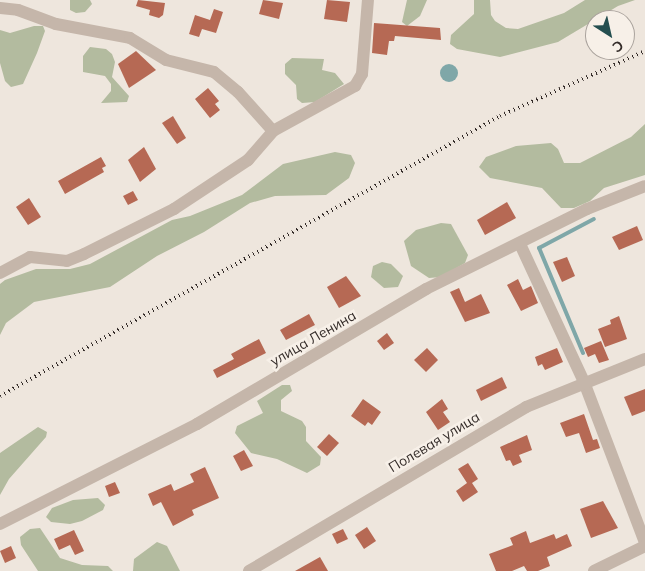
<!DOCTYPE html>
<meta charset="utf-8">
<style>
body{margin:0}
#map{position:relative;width:645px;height:571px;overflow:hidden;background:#eee6dd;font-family:Mulish,sans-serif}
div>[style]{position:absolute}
.green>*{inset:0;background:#b3bb9f}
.water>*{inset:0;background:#7fa7a8}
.round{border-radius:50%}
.stream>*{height:4px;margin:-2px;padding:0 2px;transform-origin:2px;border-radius:2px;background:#7fa7a8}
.building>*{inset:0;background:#b66954}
.street>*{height:12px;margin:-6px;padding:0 6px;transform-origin:6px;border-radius:6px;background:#c5b6aa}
.rail>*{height:4px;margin-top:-2px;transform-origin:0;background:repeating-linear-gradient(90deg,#342c29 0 1px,transparent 0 5px)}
span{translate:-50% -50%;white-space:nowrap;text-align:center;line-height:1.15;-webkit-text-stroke:5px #f7f0e8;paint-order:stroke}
.street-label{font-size:14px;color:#342c29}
.north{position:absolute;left:585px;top:10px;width:50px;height:50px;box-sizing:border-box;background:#f7f0e8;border:1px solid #a9a29c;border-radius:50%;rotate:145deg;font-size:14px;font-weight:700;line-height:20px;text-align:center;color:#342c29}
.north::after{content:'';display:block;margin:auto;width:18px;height:22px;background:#244e4f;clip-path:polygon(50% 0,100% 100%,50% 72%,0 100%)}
</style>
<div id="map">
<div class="green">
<div style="clip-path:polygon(70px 0,90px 0,92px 4px,85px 12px,76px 13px,70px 10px)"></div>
<div style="clip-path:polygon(407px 0,427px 0,420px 16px,407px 26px,402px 22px)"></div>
<div style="clip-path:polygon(474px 0,490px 0,491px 15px,495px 21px,506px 28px,518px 29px,564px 13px,585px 0,635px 0,618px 6px,558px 42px,500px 57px,457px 49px,450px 44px,451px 35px,474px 14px)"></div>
<div style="clip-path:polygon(34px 26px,43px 26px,45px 31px,37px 53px,23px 84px,11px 87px,5px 81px,0 63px,0 30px,10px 33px)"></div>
<div style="clip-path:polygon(90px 47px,106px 49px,112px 54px,115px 62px,112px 77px,129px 96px,127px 102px,101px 103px,111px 91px,111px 84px,105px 76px,83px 72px,83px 56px)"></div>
<div style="clip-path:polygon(292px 58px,324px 59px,322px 70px,335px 73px,344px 84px,315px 102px,302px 103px,297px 99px,296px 85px,285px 74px,285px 64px)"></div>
<div style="clip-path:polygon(645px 124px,645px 175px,604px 188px,590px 201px,574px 208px,561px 208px,542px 188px,490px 178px,479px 167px,486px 157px,516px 146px,551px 143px,558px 149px,564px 163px,580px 163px,631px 137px)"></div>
<div style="clip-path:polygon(335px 152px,351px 155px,355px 163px,349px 178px,326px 195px,275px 196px,250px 203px,204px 232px,157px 256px,110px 287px,34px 302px,6px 323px,0 335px,0 284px,5px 280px,36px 269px,70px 269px,90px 264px,172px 220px,190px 216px,242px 195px,283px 164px)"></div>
<div style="clip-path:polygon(441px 223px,451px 224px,468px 255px,465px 263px,441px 277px,429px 278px,411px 266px,404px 241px,416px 230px)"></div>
<div style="clip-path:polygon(382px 262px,391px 264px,403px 276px,398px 287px,384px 288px,371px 277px,373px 266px)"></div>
<div style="clip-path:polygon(282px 385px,290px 385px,292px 391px,281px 400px,281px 411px,302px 421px,306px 427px,306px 441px,321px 457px,320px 465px,307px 473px,277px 459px,251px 453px,235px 433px,237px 426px,263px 413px,257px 401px)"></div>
<div style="clip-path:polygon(38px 427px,47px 432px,46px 437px,9px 479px,0 495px,0 453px)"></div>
<div style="clip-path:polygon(98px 498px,105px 505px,103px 510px,82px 521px,70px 524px,51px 522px,46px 517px,52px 508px,73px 500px)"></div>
<div style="clip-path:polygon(40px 528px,60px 558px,82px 565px,108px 566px,113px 571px,38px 571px,21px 545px,20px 537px,30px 529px)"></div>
<div style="clip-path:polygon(157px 542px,167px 546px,180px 571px,133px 571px,134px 559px)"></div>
</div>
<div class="water">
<div class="round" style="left:440px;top:64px;width:18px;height:18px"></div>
</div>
<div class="stream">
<div style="left:583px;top:353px;width:114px;rotate:-112.7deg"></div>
<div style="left:539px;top:248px;width:62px;rotate:-27.8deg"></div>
</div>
<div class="building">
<div style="clip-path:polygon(138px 0,165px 3px,163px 15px,159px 18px,149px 15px,150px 10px,136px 6px)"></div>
<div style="clip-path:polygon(263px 0,283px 3px,279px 19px,259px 14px)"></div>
<div style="clip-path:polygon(327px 0,350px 2px,347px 22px,324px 19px)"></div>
<div style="clip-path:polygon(214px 9px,223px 12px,216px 33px,202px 29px,199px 37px,189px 34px,195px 15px,210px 20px)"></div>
<div style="clip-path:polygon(374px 23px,440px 28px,441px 40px,395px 36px,394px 41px,389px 41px,387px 55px,372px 53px)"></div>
<div style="clip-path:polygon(136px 51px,156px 70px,129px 88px,118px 64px)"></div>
<div style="clip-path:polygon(208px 88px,219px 101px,215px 104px,220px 110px,210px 118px,195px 99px)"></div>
<div style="clip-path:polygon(173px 116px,186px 138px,177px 144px,162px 123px)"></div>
<div style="clip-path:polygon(144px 147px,156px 169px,140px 182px,128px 160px)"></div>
<div style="clip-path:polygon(101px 157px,106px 166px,102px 168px,104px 172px,65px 194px,58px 181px)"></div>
<div style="clip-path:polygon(133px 191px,138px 200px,128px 205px,123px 196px)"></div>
<div style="clip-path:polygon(29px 198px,41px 217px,28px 225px,16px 207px)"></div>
<div style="clip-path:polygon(507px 202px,516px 218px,485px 235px,477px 220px)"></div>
<div style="clip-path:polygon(637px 226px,643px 240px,619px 250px,612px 237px)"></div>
<div style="clip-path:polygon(567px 257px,575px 276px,562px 282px,553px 262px)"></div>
<div style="clip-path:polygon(346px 276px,361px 296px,339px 308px,327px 287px)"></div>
<div style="clip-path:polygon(518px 279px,523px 290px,531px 286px,538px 303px,521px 311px,507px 285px)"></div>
<div style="clip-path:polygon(459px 288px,465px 302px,481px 294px,490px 313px,465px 322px,450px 292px)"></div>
<div style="clip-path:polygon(309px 314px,315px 325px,286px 340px,280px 330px)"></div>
<div style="clip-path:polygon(619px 316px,627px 339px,605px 347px,598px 329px,611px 324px,610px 320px)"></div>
<div style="clip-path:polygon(387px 333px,394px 343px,384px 350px,377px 341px)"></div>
<div style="clip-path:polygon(259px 339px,266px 353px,217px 378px,213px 370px,234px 359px,231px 354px)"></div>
<div style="clip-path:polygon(601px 341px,609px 360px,599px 363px,595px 354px,588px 357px,584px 348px)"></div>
<div style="clip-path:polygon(427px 348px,438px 360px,426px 372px,414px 360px)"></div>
<div style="clip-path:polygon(557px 348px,563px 362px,545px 370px,542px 364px,538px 366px,535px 357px)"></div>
<div style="clip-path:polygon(502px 377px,507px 388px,481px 401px,476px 390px)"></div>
<div style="clip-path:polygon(645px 389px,645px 411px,632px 416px,624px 397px)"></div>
<div style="clip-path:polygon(363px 399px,381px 412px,372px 425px,368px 422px,365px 426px,351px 416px)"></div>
<div style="clip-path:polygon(442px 399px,448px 409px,443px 412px,450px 422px,438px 430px,426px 412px)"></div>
<div style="clip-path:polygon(584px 414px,593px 440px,597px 439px,600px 448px,586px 453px,579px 433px,566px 437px,560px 423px)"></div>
<div style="clip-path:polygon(329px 434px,339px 443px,327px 456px,317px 447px)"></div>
<div style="clip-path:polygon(527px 435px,532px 450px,519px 455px,522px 462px,513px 466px,510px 460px,506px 461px,500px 447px)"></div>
<div style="clip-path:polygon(244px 450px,253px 466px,241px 471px,233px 456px)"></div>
<div style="clip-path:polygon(468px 463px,478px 479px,472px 483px,478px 492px,463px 502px,456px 491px,467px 483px,458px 469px)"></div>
<div style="clip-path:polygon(205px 467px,219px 498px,192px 510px,194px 515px,173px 526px,161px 502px,153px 506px,148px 494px,171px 484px,174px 491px,194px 482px,190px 474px)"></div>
<div style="clip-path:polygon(115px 482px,120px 493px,109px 497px,105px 486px)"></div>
<div style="clip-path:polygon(603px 501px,618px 528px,591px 538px,580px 509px)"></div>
<div style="clip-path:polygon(367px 527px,376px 541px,364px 549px,355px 535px)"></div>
<div style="clip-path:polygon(343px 529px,348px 539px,337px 544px,332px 534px)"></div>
<div style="clip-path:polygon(74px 530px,84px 551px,75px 555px,70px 545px,59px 550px,54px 539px)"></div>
<div style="clip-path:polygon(526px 531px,530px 543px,554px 534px,556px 539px,567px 534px,572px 546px,547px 557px,550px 566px,538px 571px,527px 571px,524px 566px,512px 571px,496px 571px,489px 554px,513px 545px,510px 538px)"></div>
<div style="clip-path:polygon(11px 546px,16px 558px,5px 563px,0 551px)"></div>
<div style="clip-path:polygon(320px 557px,328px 571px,295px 571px)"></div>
</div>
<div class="street">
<div style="left:0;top:8px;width:18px;rotate:6deg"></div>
<div style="left:18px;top:10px;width:40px;rotate:20.2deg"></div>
<div style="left:56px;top:24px;width:75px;rotate:10.7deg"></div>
<div style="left:130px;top:38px;width:42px;rotate:31.4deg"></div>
<div style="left:166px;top:60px;width:49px;rotate:14deg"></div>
<div style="left:214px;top:72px;width:31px;rotate:40deg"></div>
<div style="left:238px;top:92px;width:52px;rotate:48.1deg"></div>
<div style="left:520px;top:244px;width:152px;rotate:65.1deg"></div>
<div style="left:584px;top:382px;width:172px;rotate:69.2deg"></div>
<div style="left:0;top:273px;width:34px;rotate:-28deg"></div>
<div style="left:30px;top:257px;width:37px;rotate:6deg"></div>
<div style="left:67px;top:261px;width:18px;rotate:-22deg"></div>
<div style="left:84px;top:254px;width:101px;rotate:-26.6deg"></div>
<div style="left:174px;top:209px;width:89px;rotate:-33.5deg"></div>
<div style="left:248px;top:160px;width:38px;rotate:-49deg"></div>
<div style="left:273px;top:131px;width:94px;rotate:-28.8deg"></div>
<div style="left:355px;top:86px;width:14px;rotate:-60deg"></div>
<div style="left:362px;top:74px;width:74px;rotate:-85.4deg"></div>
<div style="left:0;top:524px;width:221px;rotate:-26.9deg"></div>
<div style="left:197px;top:424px;width:266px;rotate:-30.5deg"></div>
<div style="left:426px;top:289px;width:180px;rotate:-26.4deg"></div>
<div style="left:587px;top:209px;width:62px;rotate:-21.6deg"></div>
<div style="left:249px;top:571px;width:322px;rotate:-30.6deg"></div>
<div style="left:526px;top:407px;width:128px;rotate:-22deg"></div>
<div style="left:594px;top:571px;width:57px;rotate:-26.1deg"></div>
</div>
<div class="rail">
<div style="left:0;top:396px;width:573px;rotate:-29.25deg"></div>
<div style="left:500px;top:116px;width:159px;rotate:-24.1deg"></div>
</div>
<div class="street-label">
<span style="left:313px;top:338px;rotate:-30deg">улица Ленина</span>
<span style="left:434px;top:442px;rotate:-31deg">Полевая улица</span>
</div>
<div class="north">С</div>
</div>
